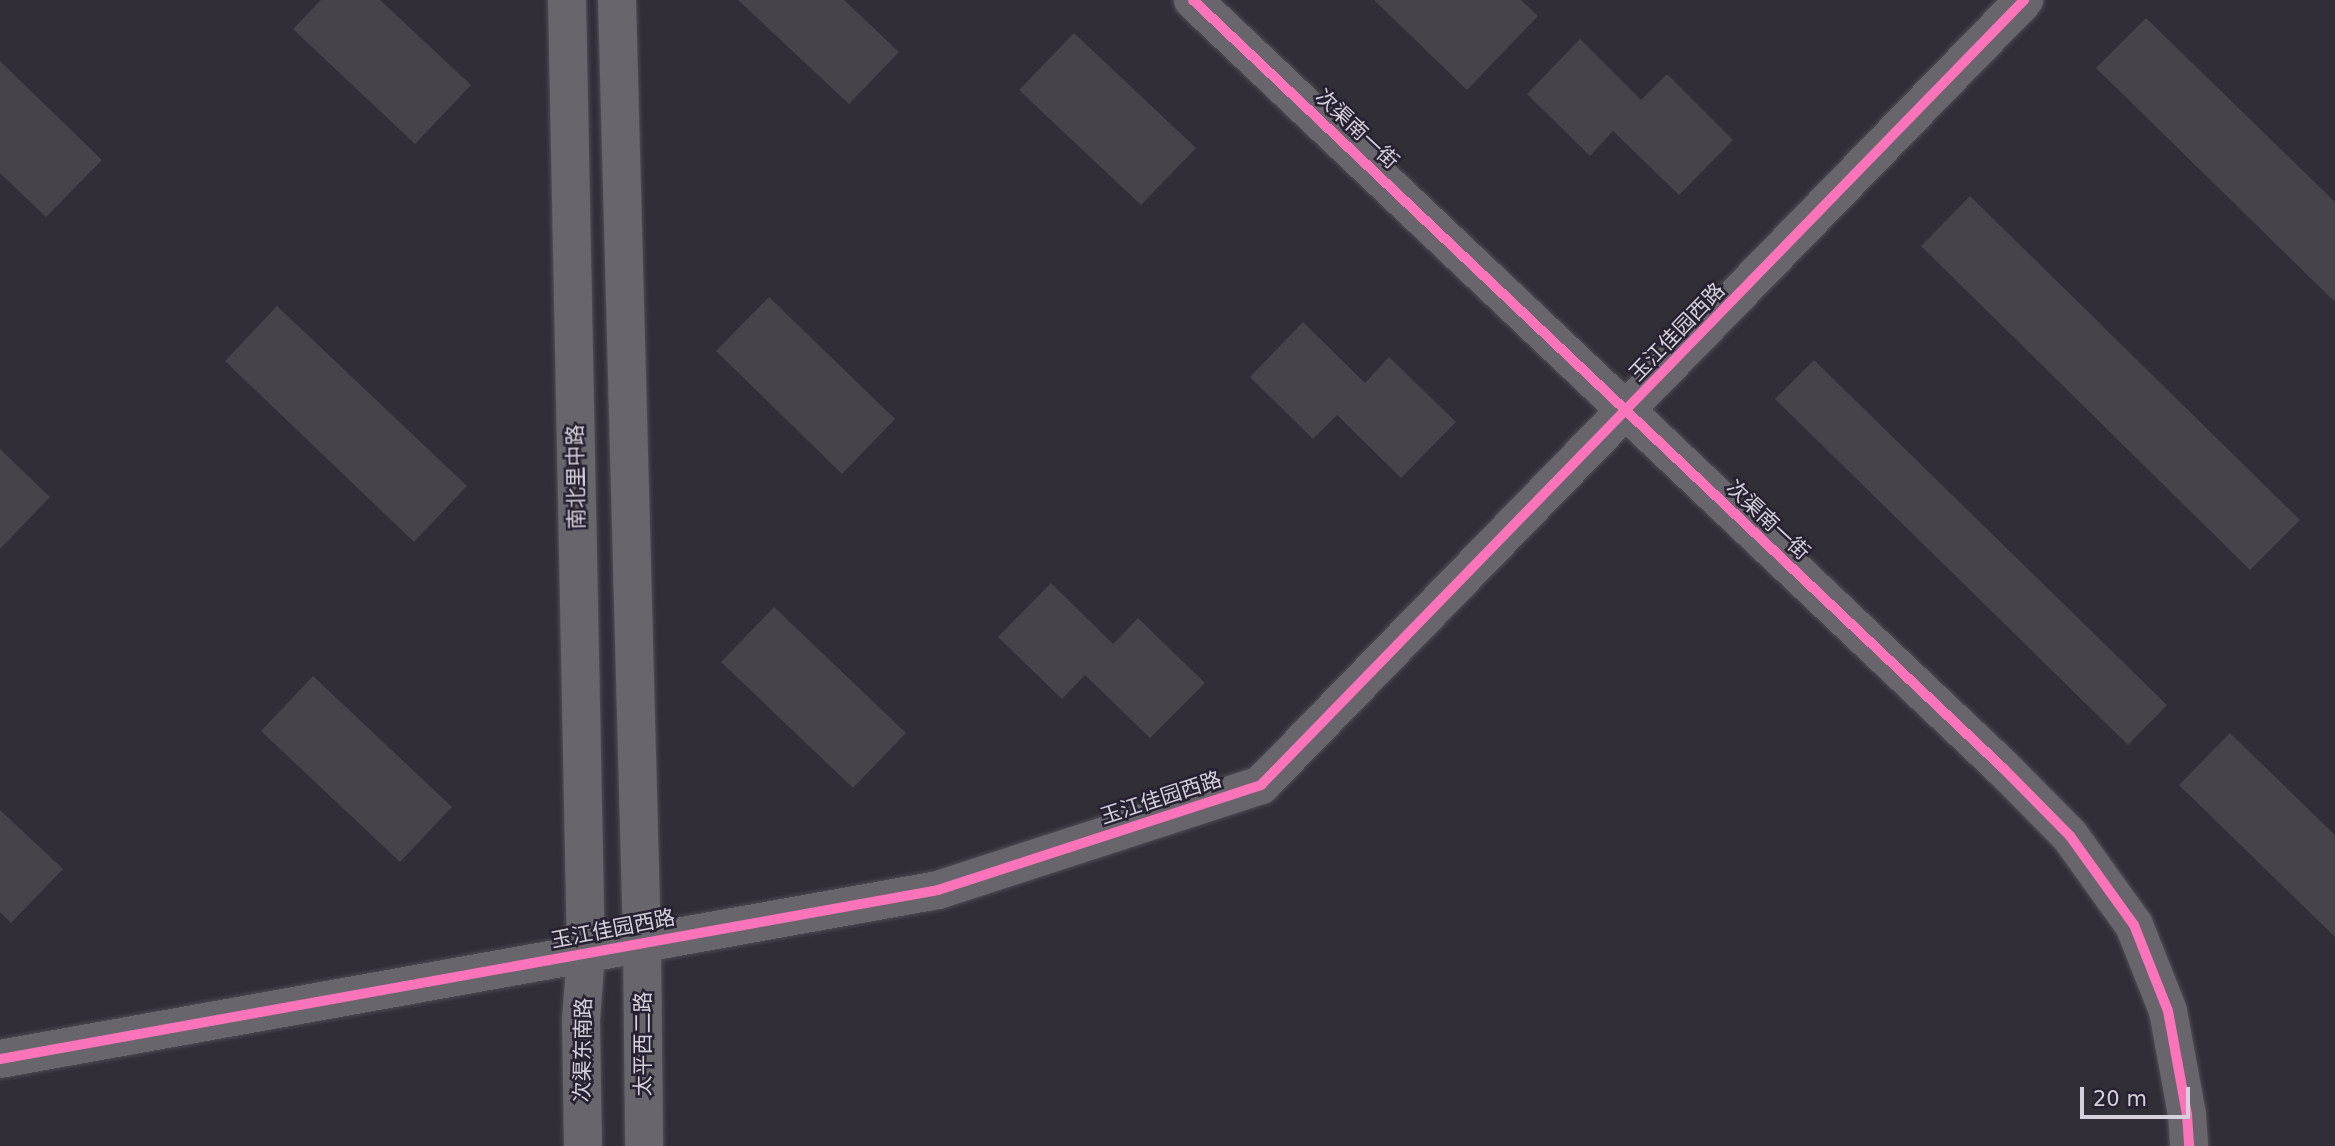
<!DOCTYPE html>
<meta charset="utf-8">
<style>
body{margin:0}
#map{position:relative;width:2335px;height:1146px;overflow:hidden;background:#322e37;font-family:"DejaVu Sans","Noto Sans SC",sans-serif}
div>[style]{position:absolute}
.building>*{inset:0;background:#46434b}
.roads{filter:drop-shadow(0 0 2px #4f4c54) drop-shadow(0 0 2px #4f4c54)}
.minor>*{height:38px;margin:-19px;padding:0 19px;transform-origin:19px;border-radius:19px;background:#68656d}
.tertiary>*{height:38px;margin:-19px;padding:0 19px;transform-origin:19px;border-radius:19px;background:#68656d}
.secondary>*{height:38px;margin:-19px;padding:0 19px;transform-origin:19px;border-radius:19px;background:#68656d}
.cycleway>*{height:10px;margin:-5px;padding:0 5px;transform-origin:5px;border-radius:5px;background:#fb73b8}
span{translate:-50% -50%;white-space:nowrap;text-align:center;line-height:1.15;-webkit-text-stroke:5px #282131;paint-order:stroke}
.street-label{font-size:21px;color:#d5d0db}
.scale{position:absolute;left:2080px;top:1087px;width:110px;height:32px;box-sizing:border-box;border:4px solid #d5d0db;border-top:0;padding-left:9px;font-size:21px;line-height:24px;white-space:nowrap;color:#d5d0db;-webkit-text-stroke:5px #282131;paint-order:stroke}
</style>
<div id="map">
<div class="building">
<div style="clip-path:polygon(321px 0,380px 0,471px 85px,415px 144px,293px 29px)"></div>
<div style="clip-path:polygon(738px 0,844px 0,899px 52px,849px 104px)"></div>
<div style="clip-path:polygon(1374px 0,1521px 0,1538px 16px,1467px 90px)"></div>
<div style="clip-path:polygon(2146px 18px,2335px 202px,2335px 302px,2096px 68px)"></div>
<div style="clip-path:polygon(1074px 33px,1196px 148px,1141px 205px,1019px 90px)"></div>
<div style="clip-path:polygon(1580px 39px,1641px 100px,1667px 74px,1733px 140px,1679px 195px,1613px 131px,1590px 156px,1527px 94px)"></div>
<div style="clip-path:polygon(0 61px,102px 160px,46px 217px,0 173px)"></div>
<div style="clip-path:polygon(1970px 196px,2300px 520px,2250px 570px,1921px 246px)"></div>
<div style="clip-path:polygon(769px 297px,895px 419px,842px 474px,716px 351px)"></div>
<div style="clip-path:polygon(277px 306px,467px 486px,414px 542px,225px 361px)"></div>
<div style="clip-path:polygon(1303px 322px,1365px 383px,1389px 357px,1456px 422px,1401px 478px,1337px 415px,1313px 439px,1250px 377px)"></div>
<div style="clip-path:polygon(1814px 360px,2167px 705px,2128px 745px,1775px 399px)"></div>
<div style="clip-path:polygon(0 449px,50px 497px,0 549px)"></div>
<div style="clip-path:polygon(1051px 583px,1113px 644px,1138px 618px,1205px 683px,1150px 738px,1085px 675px,1062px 699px,998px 637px)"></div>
<div style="clip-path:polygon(774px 607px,906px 733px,853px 788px,721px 662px)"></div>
<div style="clip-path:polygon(313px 676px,452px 807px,400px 862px,261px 731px)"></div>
<div style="clip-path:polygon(2230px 733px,2335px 835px,2335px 937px,2179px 785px)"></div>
<div style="clip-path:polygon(0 810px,63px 869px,11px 923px,0 912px)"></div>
</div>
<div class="roads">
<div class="minor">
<div style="left:1193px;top:0;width:1116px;rotate:43.48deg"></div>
<div style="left:2003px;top:768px;width:95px;rotate:45.4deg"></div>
<div style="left:2070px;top:836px;width:110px;rotate:54.3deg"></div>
<div style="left:2134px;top:925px;width:92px;rotate:68.4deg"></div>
<div style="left:2168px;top:1011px;width:106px;rotate:79.6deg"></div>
<div style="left:2187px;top:1115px;width:31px;rotate:86deg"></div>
</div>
<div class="tertiary">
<div style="left:567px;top:0;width:954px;rotate:88.86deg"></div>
<div style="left:617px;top:0;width:942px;rotate:88.48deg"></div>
<div style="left:0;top:1059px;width:953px;rotate:-10.21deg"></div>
<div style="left:938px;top:890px;width:340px;rotate:-18deg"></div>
<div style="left:1261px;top:785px;width:1095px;rotate:-45.81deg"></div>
</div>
<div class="secondary">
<div style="left:642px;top:942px;width:204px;rotate:89.4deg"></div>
<div style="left:583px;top:1146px;width:126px;rotate:-90.9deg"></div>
<div style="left:581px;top:1020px;width:66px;rotate:-85.7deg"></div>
</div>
</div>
<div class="cycleway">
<div style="left:1193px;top:0;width:1116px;rotate:43.48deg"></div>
<div style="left:2003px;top:768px;width:95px;rotate:45.4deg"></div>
<div style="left:2070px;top:836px;width:110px;rotate:54.3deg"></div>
<div style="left:2134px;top:925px;width:92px;rotate:68.4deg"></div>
<div style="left:2168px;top:1011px;width:106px;rotate:79.6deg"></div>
<div style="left:2187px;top:1115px;width:31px;rotate:86deg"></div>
<div style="left:0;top:1059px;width:953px;rotate:-10.21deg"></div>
<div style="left:938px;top:890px;width:340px;rotate:-18deg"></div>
<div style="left:1261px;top:785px;width:1095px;rotate:-45.81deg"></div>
</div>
<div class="street-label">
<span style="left:1357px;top:129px;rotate:43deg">次渠南一街</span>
<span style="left:1677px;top:332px;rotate:-46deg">玉江佳园西路</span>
<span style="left:576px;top:477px;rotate:-91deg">南北里中路</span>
<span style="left:1768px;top:520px;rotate:43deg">次渠南一街</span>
<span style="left:1161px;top:798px;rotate:-18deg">玉江佳园西路</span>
<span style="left:613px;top:929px;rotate:-11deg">玉江佳园西路</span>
<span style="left:643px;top:1044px;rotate:-90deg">太平西二路</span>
<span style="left:583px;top:1050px;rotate:-89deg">次渠东南路</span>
</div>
<div class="scale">20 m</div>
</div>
